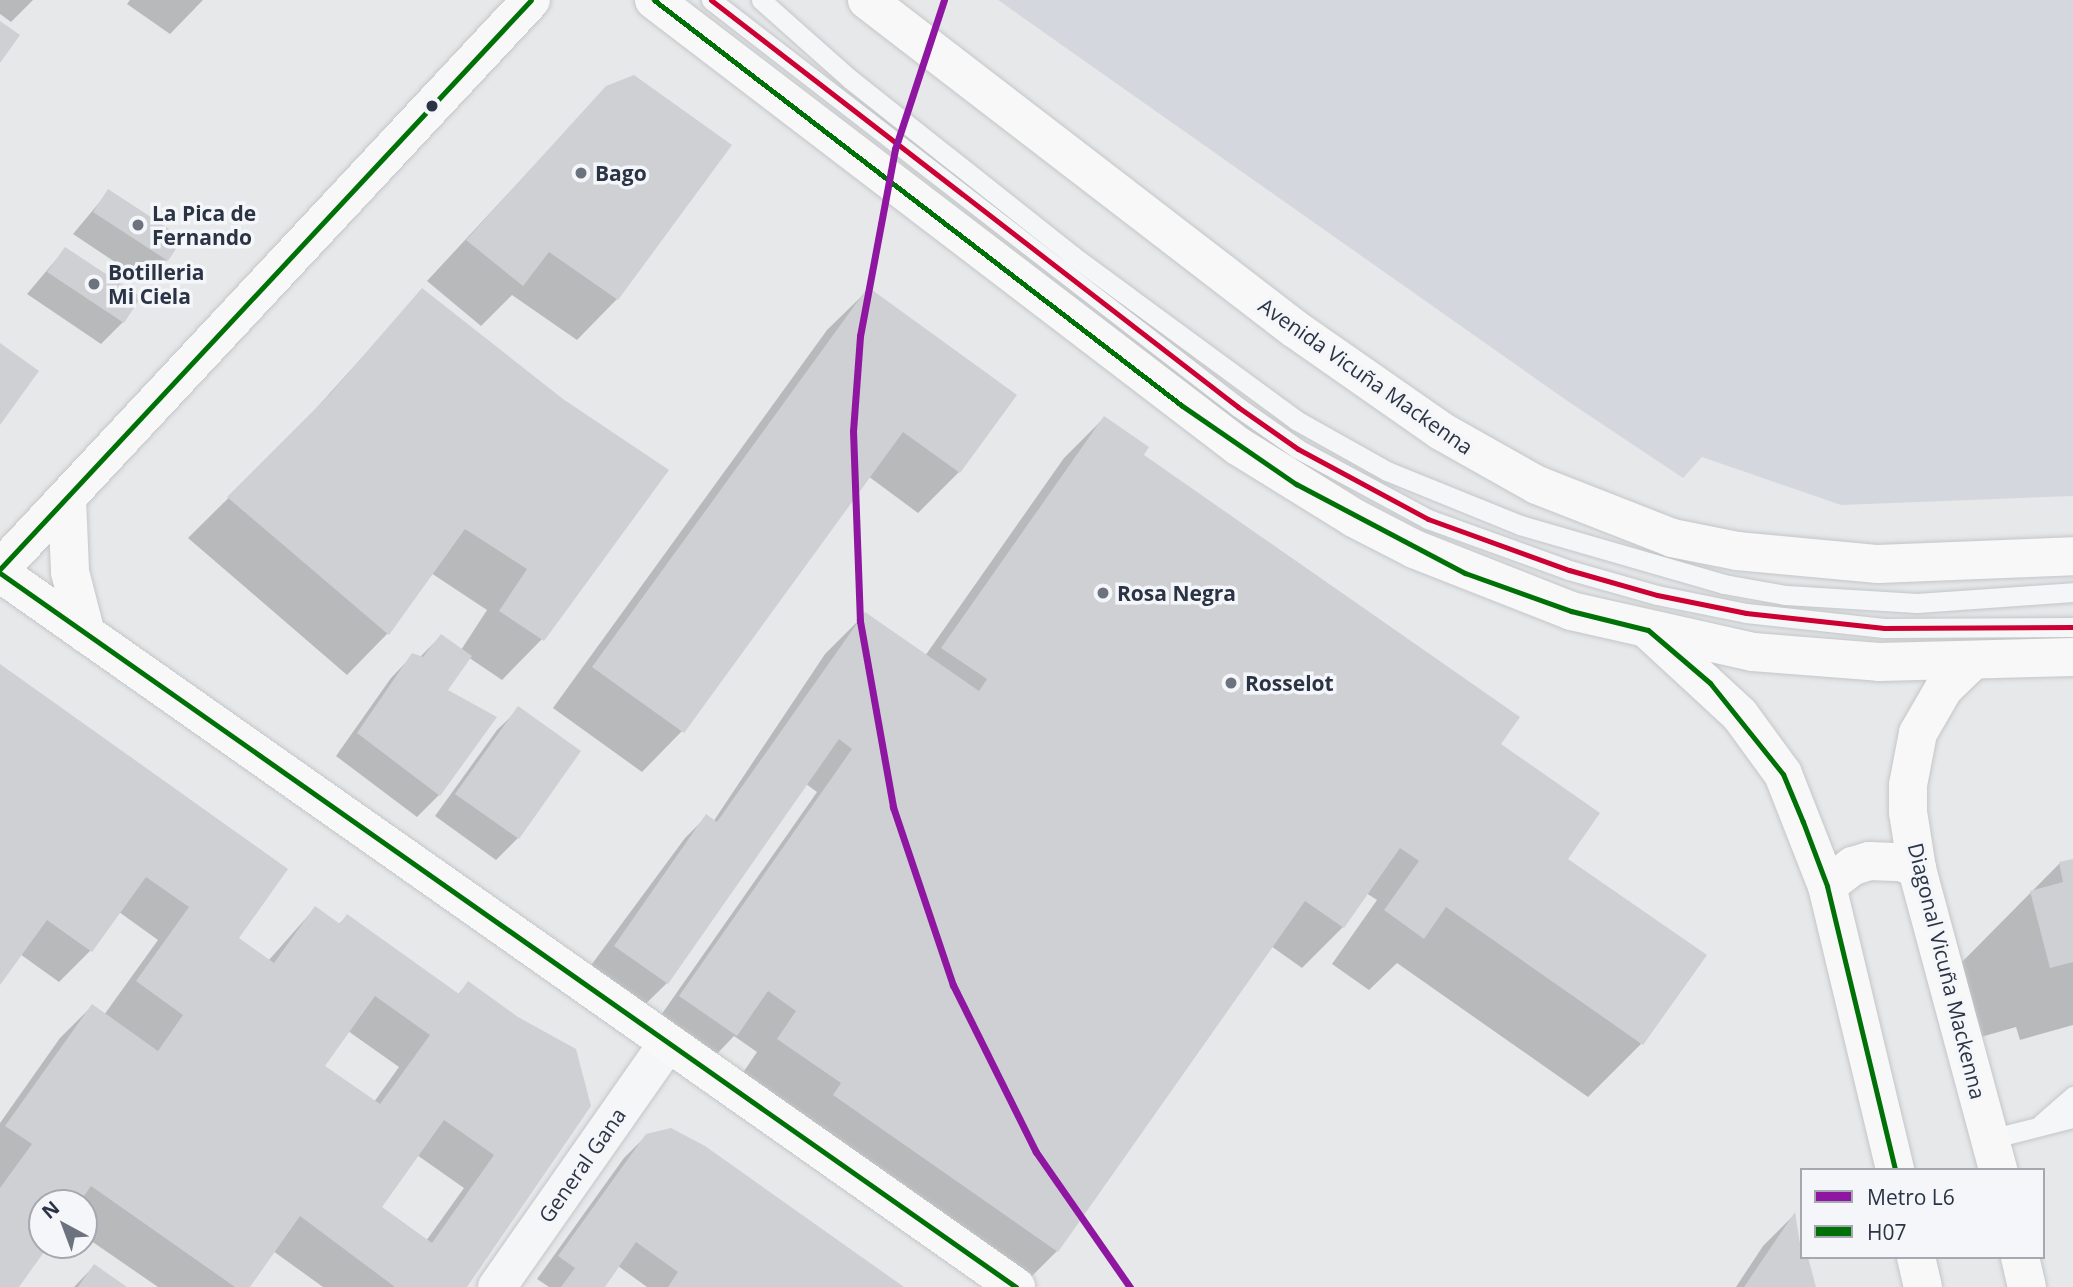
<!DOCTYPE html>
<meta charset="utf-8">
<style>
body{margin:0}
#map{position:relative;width:2073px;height:1287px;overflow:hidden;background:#e6e8ea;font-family:"Open Sans",sans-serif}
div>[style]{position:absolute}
.built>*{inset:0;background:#d4d7dd}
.shadow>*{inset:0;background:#0003}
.building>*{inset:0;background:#ced0d3}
.roads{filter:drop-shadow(0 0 2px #c4c6c8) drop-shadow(0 0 2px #c4c6c8)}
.lane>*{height:19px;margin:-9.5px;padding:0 9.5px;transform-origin:9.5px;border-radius:9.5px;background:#f5f6f7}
.street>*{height:38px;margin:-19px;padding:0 19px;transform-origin:19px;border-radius:19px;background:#f5f6f7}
.secondary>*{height:38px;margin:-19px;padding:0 19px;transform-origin:19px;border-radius:19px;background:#f8f8f8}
.primary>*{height:38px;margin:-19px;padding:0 19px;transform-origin:19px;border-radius:19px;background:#f8f8f8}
.bus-1>*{height:5px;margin:-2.5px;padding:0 2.5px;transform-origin:2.5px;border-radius:2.5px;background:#007106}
.bus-2>*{height:5px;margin:-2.5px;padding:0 2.5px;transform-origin:2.5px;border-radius:2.5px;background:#c03}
.metro-1>*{height:7px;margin:-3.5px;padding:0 3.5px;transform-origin:3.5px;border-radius:3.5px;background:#8e16a1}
.dots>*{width:19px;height:19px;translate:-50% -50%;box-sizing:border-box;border:4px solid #f4f6f9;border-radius:50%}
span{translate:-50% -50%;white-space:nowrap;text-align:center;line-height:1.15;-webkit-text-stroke:7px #f4f6f9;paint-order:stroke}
.poi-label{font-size:21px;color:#2b3445;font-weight:700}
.left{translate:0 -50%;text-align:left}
.street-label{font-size:21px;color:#2b3445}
.legend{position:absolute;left:1800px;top:1168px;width:245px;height:91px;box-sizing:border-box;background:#f4f6f9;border:2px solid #a4a8b1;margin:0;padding:9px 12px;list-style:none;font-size:21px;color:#2b3445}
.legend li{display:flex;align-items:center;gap:14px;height:35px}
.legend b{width:35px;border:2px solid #a4a8b1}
.north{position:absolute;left:28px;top:1189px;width:70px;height:70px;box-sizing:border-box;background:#f4f6f9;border:2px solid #a4a8b1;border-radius:50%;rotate:319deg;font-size:19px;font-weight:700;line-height:28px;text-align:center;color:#2b3445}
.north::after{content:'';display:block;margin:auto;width:24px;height:32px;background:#6c737f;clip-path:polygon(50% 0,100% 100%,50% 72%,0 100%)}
</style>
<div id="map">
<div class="built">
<div style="clip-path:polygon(998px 0,2073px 0,2073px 496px,1841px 505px,1702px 457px,1683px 478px,1566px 400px)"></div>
</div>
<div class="shadow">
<div style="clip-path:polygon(0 0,33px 0,11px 22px,0 14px)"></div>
<div style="clip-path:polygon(130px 0,203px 0,170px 34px,127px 4px)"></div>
<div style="clip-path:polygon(607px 87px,617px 299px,577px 340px,512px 295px,481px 326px,427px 281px)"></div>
<div style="clip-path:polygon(109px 191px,167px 260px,145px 282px,73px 234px)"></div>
<div style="clip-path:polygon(65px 249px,123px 322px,101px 344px,27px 294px)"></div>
<div style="clip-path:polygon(868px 290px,959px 472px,918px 513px,868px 476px,682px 731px,642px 772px,553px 708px,827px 330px)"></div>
<div style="clip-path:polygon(422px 291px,562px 400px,542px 639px,502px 680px,468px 657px,445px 691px,494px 718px,439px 795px,417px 817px,336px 756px,391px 678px,413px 655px,419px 658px,441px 636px,461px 650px,487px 610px,431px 573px,387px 634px,347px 675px,188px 538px,293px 434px)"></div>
<div style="clip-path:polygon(1104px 418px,1141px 455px,1494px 751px,1566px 859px,1641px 1044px,1588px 1097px,1397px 963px,1369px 990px,1332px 964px,1377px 900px,1366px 893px,1343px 927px,1302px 968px,1271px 946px,1057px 1251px,1021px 1287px,738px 1080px,757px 1052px,734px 1036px,714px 1057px,659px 1018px,817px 792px,806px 784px,667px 983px,626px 1023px,575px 987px,685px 838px,706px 817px,713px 822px,825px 654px,865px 614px,925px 656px,1064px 458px)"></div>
<div style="clip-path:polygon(evenodd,0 666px,236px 939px,268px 961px,315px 908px,338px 925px,347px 916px,457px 995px,469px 983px,589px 1106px,464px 1287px,323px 1287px,273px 1251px,247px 1287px,158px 1287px,84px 1236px,84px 1203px,42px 1203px,42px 1245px,47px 1245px,17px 1287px,0 1287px,0 1123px,60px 1038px,92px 1006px,104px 1015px,158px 940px,119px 912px,91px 950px,59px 982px,20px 954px,0 982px,0 666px,348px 1031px,399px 1067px,374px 1102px,323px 1067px,348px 1031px,0 666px,417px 1155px,464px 1188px,426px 1241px,380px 1208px,417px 1155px)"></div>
<div style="clip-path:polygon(519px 709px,518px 838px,496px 860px,435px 816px,497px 730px)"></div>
<div style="clip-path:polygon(2073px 860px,2073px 1025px,2020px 1040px,2016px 1027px,1981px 1037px,1961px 963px,2059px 864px)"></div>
<div style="clip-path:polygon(647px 1135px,901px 1287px,647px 1287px,618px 1266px,603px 1287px,549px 1287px,537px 1279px,624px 1158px)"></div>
<div style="clip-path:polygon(1794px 1215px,1802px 1257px,1814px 1287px,1736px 1287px,1763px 1246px)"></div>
<div style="clip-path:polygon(94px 1266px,124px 1287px,74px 1287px)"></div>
</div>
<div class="building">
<div style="clip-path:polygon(0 21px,20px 35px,0 63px)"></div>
<div style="clip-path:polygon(634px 75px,732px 145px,618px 300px,549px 252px,523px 286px,466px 240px,606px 86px)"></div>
<div style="clip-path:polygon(108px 189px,183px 238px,168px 261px,93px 212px)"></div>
<div style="clip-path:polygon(65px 247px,141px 297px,124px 323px,47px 272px)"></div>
<div style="clip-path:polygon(868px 287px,1017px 395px,960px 473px,903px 432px,684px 733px,592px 667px)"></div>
<div style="clip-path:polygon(422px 288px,563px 399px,669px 470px,544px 641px,499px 611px,527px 569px,465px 529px,389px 635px,227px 497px,331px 393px)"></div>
<div style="clip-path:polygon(0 343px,39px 371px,0 425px)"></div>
<div style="clip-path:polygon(1104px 416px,1149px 447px,1144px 455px,1520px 717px,1501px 744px,1600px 813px,1568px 859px,1707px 955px,1643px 1045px,1446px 907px,1424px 939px,1384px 910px,1419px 861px,1400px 848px,1344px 928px,1305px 901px,1058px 1252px,833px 1095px,841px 1083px,777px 1039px,796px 1011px,768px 991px,737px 1036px,679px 996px,852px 749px,839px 739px,668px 984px,614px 946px,706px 814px,717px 822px,865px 612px,979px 691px,987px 679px,941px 648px)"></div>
<div style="clip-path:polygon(441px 634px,472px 656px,448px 690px,497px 717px,440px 796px,357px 733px,412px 653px,423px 657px)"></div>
<div style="clip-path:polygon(evenodd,0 664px,288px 869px,239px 938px,274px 963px,315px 906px,340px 924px,347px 914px,459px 994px,468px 981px,518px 1017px,576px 1049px,591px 1106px,467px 1287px,395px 1287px,300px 1216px,250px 1287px,235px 1287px,91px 1186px,79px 1203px,42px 1203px,42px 1245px,49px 1245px,19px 1287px,0 1287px,0 1188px,32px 1144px,5px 1126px,92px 1004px,158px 1051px,183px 1015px,136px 981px,189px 907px,146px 877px,92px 952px,47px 920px,0 985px,0 664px,375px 996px,430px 1035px,380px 1104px,325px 1066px,375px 996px,0 664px,444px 1120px,494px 1155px,432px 1243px,382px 1207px,444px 1120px)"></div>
<div style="clip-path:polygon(518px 706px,581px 751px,519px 839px,455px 794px)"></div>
<div style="clip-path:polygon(2073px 859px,2073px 962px,2050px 968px,2030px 891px,2063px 882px,2059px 862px)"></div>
<div style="clip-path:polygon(671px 1128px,705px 1146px,904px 1287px,668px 1287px,678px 1272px,636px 1242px,605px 1287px,561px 1287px,575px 1268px,558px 1256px,646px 1134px)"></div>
<div style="clip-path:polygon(1795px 1212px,1802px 1257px,1808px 1257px,1816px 1287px,1744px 1287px)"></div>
<div style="clip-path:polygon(94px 1264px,127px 1287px,78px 1287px)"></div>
</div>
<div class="roads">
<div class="lane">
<div style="left:711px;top:0;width:666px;rotate:37.68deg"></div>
<div style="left:1238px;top:407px;width:73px;rotate:35deg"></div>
<div style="left:1298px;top:449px;width:148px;rotate:28.3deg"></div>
<div style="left:1428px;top:519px;width:150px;rotate:19.9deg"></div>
<div style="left:1569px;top:570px;width:91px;rotate:15.9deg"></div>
<div style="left:1657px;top:595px;width:91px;rotate:11.4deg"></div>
<div style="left:1746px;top:613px;width:139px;rotate:6.2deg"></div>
<div style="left:1884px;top:628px;width:189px;rotate:-0.3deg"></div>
<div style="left:761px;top:0;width:119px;rotate:41.6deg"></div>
<div style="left:850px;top:79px;width:285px;rotate:38.4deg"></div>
<div style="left:1073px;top:256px;width:277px;rotate:36.3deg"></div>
<div style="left:1296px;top:420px;width:104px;rotate:29.3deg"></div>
<div style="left:1387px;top:471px;width:144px;rotate:22.1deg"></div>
<div style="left:1520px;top:525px;width:212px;rotate:16.1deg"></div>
<div style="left:1724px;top:584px;width:63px;rotate:10.1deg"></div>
<div style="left:1786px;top:595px;width:131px;rotate:3.5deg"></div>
<div style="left:1917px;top:603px;width:156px;rotate:-4deg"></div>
<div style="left:2041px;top:1124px;width:43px;rotate:-41.2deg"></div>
<div style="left:1990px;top:1139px;width:86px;rotate:-14.2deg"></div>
</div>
<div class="street">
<div style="left:497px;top:1287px;width:297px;rotate:-55deg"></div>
</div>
<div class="secondary">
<div style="left:67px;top:499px;width:73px;rotate:87.6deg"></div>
<div style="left:70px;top:572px;width:64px;rotate:75.5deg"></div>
<div style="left:0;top:569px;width:778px;rotate:-46.98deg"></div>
<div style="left:0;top:573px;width:1242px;rotate:35.1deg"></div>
<div style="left:1648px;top:630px;width:125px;rotate:42.7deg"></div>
<div style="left:1740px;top:715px;width:73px;rotate:53.9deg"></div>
<div style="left:1783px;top:774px;width:120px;rotate:68.6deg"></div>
<div style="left:1827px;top:886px;width:292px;rotate:76.5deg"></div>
<div style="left:1970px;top:663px;width:36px;rotate:136deg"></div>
<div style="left:1944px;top:688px;width:52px;rotate:120deg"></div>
<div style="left:1918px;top:733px;width:53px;rotate:100.9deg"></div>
<div style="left:1908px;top:785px;width:27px;rotate:90deg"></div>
<div style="left:1908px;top:812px;width:58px;rotate:81deg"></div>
<div style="left:1917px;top:869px;width:312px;rotate:74.9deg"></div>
<div style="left:1827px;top:886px;width:33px;rotate:-38deg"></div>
<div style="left:1853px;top:866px;width:17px;rotate:-17deg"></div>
<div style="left:1869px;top:861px;width:33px;rotate:2deg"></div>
<div style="left:1902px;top:862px;width:17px;rotate:25deg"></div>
<div style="left:1916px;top:1257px;width:31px;rotate:77deg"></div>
<div style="left:2020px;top:1257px;width:31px;rotate:77deg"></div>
</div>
<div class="primary">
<div style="left:654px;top:0;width:735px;rotate:37.37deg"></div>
<div style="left:1238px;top:446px;width:137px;rotate:31.8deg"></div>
<div style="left:1354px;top:518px;width:68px;rotate:27.3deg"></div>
<div style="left:1414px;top:549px;width:169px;rotate:21.5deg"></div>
<div style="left:1571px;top:611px;width:187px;rotate:12.7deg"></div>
<div style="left:1753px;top:652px;width:126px;rotate:4.5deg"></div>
<div style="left:1879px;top:662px;width:194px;rotate:-1.5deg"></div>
<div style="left:867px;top:0;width:540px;rotate:37.55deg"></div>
<div style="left:1295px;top:329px;width:178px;rotate:34.9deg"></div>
<div style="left:1441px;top:431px;width:110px;rotate:29.4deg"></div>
<div style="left:1537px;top:485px;width:145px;rotate:21.4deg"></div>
<div style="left:1672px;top:538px;width:66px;rotate:11.3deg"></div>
<div style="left:1737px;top:551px;width:142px;rotate:5.3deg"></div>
<div style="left:1878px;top:564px;width:195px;rotate:-2.3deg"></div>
</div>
</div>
<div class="bus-1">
<div style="left:654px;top:0;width:665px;rotate:37.54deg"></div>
<div style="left:1181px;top:405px;width:140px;rotate:34.5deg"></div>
<div style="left:1296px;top:484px;width:191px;rotate:27.8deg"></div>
<div style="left:1465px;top:573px;width:113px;rotate:19.7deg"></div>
<div style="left:1571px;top:611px;width:79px;rotate:13.9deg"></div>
<div style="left:1648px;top:630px;width:82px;rotate:40.5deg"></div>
<div style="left:1710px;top:683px;width:117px;rotate:51.3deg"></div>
<div style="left:1783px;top:774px;width:52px;rotate:67.4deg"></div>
<div style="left:1803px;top:822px;width:68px;rotate:69.4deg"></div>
<div style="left:1827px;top:886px;width:292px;rotate:76.5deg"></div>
<div style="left:0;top:569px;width:778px;rotate:-46.98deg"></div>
<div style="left:0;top:573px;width:1242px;rotate:35.1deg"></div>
</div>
<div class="bus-2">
<div style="left:711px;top:0;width:666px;rotate:37.68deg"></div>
<div style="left:1238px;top:407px;width:73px;rotate:35deg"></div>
<div style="left:1298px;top:449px;width:148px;rotate:28.3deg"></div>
<div style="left:1428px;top:519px;width:150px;rotate:19.9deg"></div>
<div style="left:1569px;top:570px;width:91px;rotate:15.9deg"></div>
<div style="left:1657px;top:595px;width:91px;rotate:11.4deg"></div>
<div style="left:1746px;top:613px;width:139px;rotate:6.2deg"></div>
<div style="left:1884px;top:628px;width:189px;rotate:-0.3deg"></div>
</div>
<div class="metro-1">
<div style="left:944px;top:0;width:157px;rotate:108.2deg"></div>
<div style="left:895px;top:149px;width:190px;rotate:100.6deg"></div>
<div style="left:860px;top:336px;width:95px;rotate:94.2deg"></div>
<div style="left:853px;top:431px;width:190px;rotate:87.9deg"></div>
<div style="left:860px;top:621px;width:189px;rotate:79.9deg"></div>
<div style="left:893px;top:807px;width:188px;rotate:71.4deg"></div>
<div style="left:953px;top:985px;width:186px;rotate:63.6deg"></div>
<div style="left:1036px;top:1152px;width:165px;rotate:55.2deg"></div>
</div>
<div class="dots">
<div style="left:432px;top:106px;background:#2b3445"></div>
<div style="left:581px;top:173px;background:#6c737f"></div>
<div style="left:138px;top:225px;background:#6c737f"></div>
<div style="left:94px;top:284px;background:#6c737f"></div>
<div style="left:1103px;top:593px;background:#6c737f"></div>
<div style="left:1231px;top:683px;background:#6c737f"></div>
</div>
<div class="poi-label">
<span class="left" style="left:595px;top:173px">Bago</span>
<span class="left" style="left:152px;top:225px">La Pica de<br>Fernando</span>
<span class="left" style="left:108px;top:284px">Botilleria<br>Mi Ciela</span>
<span class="left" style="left:1117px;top:593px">Rosa Negra</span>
<span class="left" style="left:1245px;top:683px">Rosselot</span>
</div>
<div class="street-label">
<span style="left:1366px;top:376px;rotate:35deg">Avenida Vicuña Mackenna</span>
<span style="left:1947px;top:971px;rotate:76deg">Diagonal Vicuña Mackenna</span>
<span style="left:582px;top:1165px;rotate:-55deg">General Gana</span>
</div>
<ul class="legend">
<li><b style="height:9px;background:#8e16a1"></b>Metro L6</li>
<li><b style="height:9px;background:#007106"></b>H07</li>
</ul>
<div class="north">N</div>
</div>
